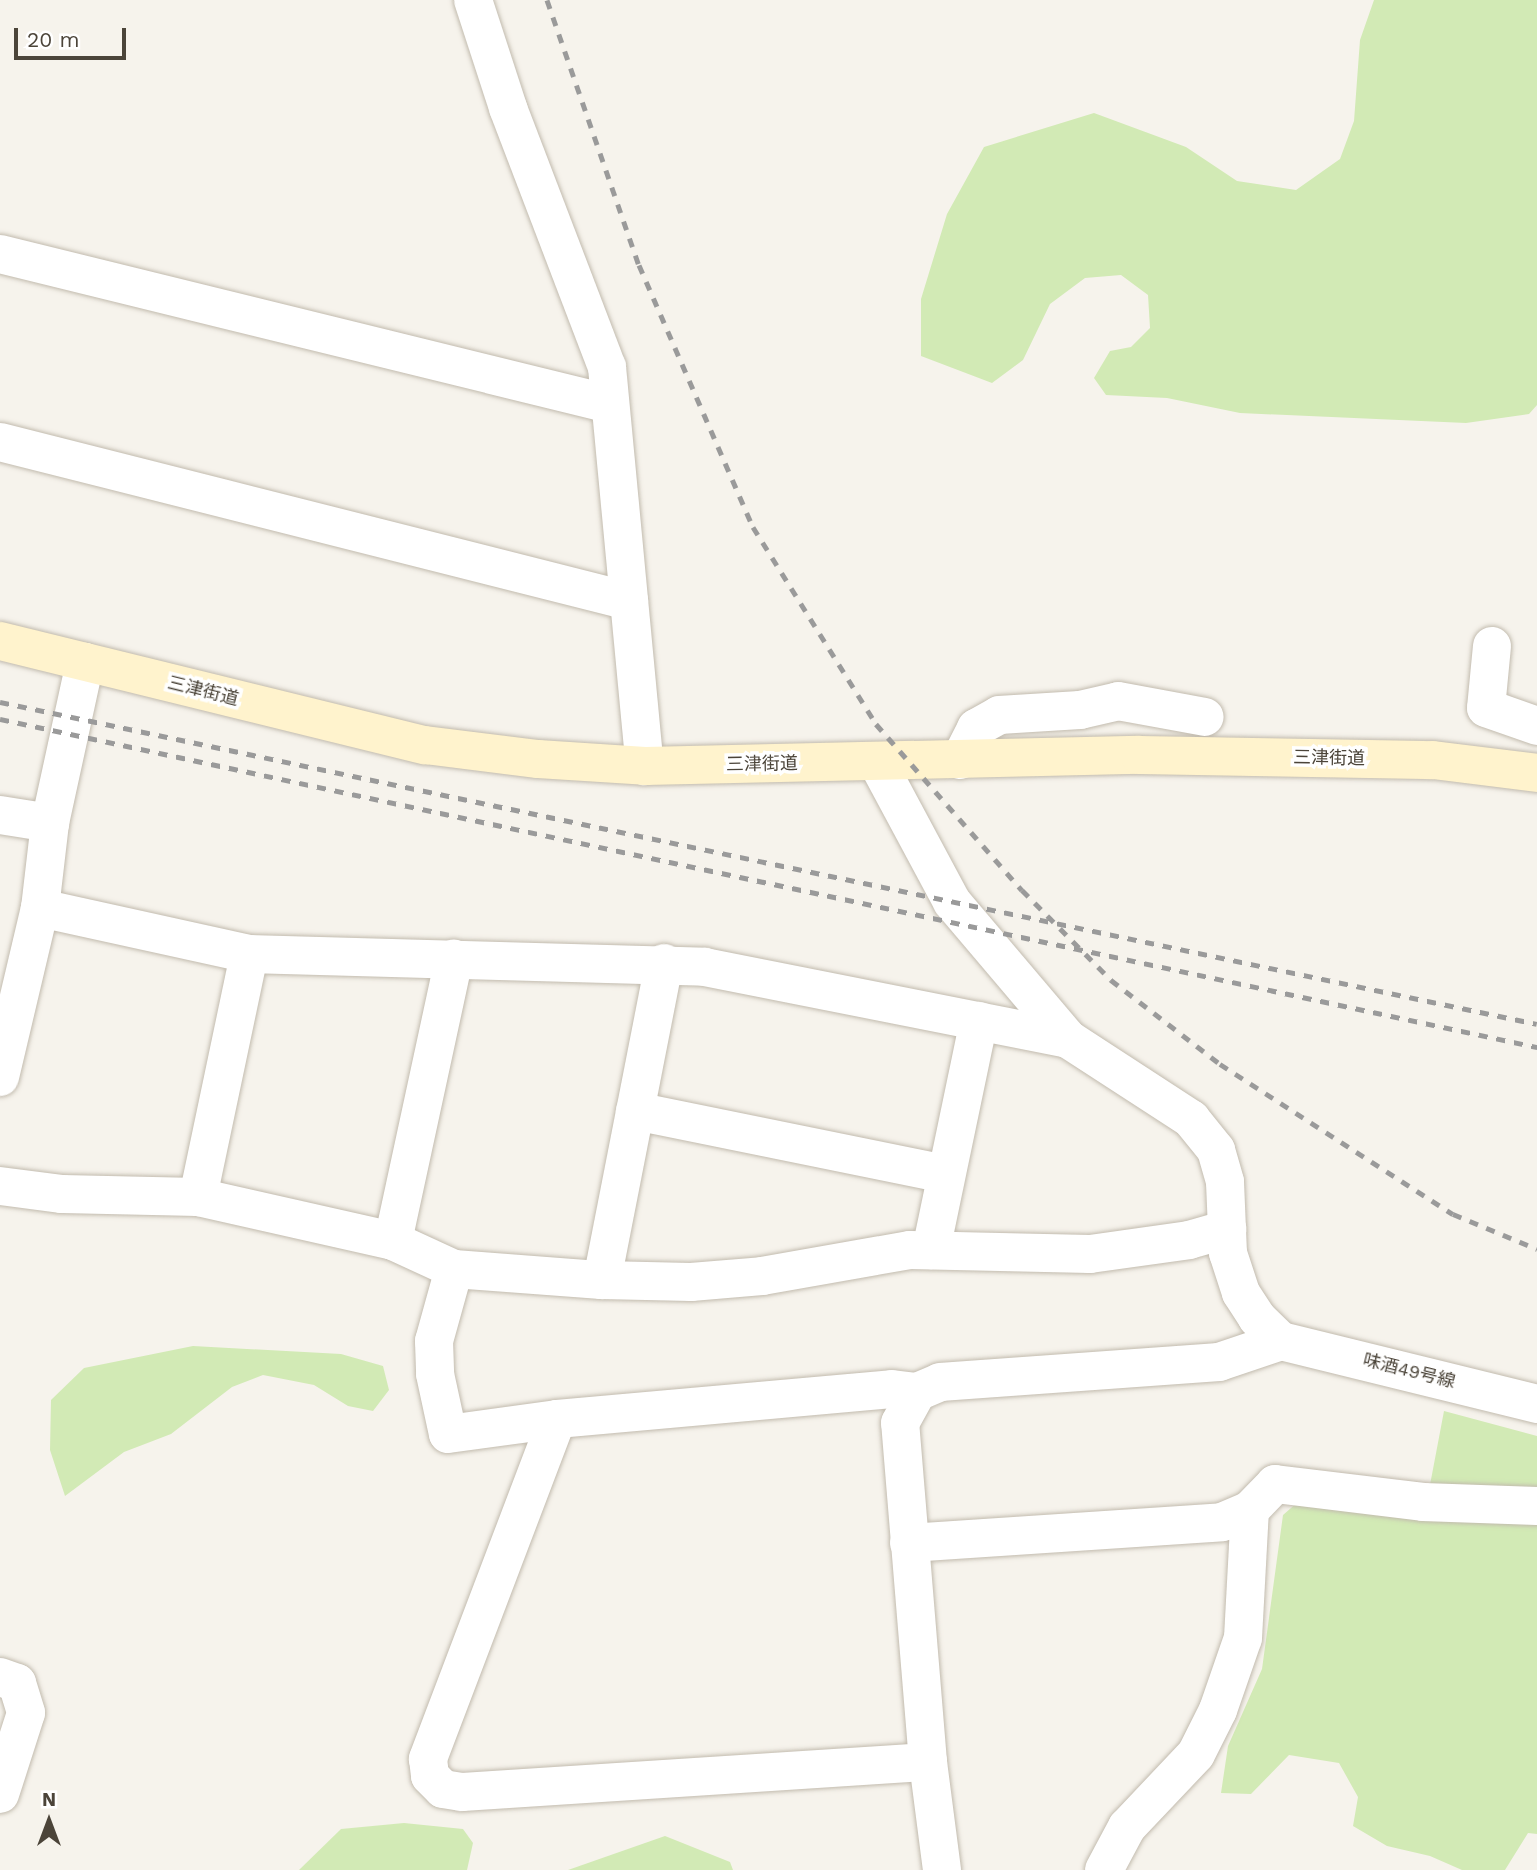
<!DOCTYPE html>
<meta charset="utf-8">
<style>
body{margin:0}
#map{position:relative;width:1537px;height:1870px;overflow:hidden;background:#f6f3ec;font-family:"Work Sans","Noto Sans JP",sans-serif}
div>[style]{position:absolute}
.green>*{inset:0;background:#d2eab5}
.roads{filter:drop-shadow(0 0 2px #c2bbae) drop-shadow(0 0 2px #c2bbae)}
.street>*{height:38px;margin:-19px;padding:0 19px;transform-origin:19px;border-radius:19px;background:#fff}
.secondary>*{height:38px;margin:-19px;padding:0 19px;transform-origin:19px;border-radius:19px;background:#fff3cd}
.rail>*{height:5px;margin-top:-2.5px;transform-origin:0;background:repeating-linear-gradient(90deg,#9a9a9a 0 9px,transparent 0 18px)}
span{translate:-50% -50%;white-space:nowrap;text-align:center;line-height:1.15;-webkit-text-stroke:7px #fff;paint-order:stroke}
.street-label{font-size:18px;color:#4b4439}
.north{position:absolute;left:14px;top:1786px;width:70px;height:70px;-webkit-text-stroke:5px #fff;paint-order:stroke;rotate:0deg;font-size:19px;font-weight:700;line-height:28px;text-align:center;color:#4b4439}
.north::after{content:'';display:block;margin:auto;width:24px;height:32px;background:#4b4439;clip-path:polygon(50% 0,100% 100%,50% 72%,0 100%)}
.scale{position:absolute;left:14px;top:28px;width:112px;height:32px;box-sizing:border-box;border:4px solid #4b4439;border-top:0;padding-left:9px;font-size:21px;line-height:24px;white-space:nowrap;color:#4b4439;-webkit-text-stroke:5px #fff;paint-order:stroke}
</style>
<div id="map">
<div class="green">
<div style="clip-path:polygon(1374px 0,1537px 0,1537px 405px,1529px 414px,1466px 423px,1240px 413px,1167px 398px,1106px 395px,1094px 378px,1110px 351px,1131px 347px,1150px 328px,1148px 295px,1121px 275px,1085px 278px,1050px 304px,1023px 360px,992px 383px,921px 356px,921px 299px,947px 214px,984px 147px,1094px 113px,1186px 147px,1237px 181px,1296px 190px,1340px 159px,1354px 121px,1360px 40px)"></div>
<div style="clip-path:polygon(193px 1346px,341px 1354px,383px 1366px,389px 1390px,373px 1411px,348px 1406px,314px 1385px,263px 1375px,232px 1387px,171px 1434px,124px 1452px,65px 1496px,50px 1450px,51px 1400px,84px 1368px)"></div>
<div style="clip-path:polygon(1444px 1411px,1537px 1436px,1537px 1834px,1528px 1833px,1505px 1870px,1462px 1870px,1430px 1856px,1387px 1846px,1353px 1826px,1358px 1797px,1339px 1763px,1289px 1755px,1251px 1794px,1221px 1793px,1228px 1746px,1262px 1669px,1283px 1515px,1306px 1495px,1426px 1506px)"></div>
<div style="clip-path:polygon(404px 1823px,463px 1829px,473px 1843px,467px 1870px,299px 1870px,341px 1829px)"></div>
<div style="clip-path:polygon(665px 1836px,730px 1862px,733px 1870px,568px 1870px)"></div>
</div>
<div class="roads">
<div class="street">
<div style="left:473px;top:0;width:114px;rotate:72deg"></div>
<div style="left:508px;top:108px;width:277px;rotate:69.1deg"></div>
<div style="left:607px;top:367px;width:401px;rotate:84.6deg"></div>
<div style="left:0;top:254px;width:628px;rotate:13.82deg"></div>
<div style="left:0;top:442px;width:649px;rotate:14.19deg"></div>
<div style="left:1492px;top:646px;width:62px;rotate:95.5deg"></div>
<div style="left:1486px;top:708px;width:54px;rotate:19.4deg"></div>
<div style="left:960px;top:760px;width:36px;rotate:-63deg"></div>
<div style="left:976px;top:728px;width:26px;rotate:-29deg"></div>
<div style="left:999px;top:715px;width:81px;rotate:-3.5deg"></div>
<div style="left:1080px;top:710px;width:39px;rotate:-13deg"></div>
<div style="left:1118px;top:701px;width:88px;rotate:10.4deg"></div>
<div style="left:877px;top:762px;width:159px;rotate:61.8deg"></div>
<div style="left:952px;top:902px;width:180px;rotate:49.7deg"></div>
<div style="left:1068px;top:1039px;width:147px;rotate:33deg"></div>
<div style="left:1191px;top:1119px;width:40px;rotate:51deg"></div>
<div style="left:1216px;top:1150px;width:33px;rotate:74deg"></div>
<div style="left:1225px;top:1182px;width:71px;rotate:87.6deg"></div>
<div style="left:1228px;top:1253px;width:42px;rotate:72deg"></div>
<div style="left:1241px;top:1293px;width:30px;rotate:57deg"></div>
<div style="left:1257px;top:1318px;width:33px;rotate:44deg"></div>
<div style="left:0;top:815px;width:51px;rotate:9.1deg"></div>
<div style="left:50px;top:823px;width:86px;rotate:96.7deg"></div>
<div style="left:40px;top:908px;width:214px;rotate:12.4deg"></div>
<div style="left:249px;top:954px;width:456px;rotate:1.6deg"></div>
<div style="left:705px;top:967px;width:370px;rotate:11.2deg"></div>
<div style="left:50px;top:823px;width:165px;rotate:-77.7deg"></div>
<div style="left:0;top:1077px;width:174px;rotate:-76.7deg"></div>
<div style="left:635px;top:1111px;width:317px;rotate:11.5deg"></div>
<div style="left:0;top:1186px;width:63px;rotate:7.4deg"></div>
<div style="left:62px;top:1194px;width:136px;rotate:1.3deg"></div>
<div style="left:198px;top:1197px;width:200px;rotate:12.7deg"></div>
<div style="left:393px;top:1241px;width:67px;rotate:24.7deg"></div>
<div style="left:454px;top:1269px;width:148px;rotate:4.3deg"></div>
<div style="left:602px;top:1280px;width:89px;rotate:1.3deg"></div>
<div style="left:691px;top:1282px;width:71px;rotate:-4.8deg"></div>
<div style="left:762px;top:1276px;width:150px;rotate:-10deg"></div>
<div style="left:910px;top:1250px;width:180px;rotate:1.3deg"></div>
<div style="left:1090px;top:1254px;width:100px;rotate:-8deg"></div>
<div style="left:1189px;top:1240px;width:40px;rotate:-16deg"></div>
<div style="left:198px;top:1197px;width:248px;rotate:-78.1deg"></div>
<div style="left:393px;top:1241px;width:289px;rotate:-77.8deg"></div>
<div style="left:931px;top:1250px;width:234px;rotate:-78.2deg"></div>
<div style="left:454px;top:1269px;width:75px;rotate:105.5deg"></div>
<div style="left:434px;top:1341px;width:33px;rotate:88deg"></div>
<div style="left:435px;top:1374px;width:61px;rotate:77.8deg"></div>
<div style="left:448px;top:1434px;width:110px;rotate:-7.8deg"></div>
<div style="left:557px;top:1419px;width:336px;rotate:-5.1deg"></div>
<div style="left:892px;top:1389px;width:25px;rotate:7deg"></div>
<div style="left:602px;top:1280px;width:323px;rotate:-78.9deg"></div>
<div style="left:557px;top:1419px;width:364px;rotate:110.8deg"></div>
<div style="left:428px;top:1759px;width:17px;rotate:83deg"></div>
<div style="left:430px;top:1776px;width:18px;rotate:45deg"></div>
<div style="left:443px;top:1789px;width:19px;rotate:9deg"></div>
<div style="left:462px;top:1792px;width:467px;rotate:-3.7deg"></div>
<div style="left:909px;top:1543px;width:314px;rotate:-3.8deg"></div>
<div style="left:1222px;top:1522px;width:30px;rotate:-23deg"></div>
<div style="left:1250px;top:1510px;width:36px;rotate:-46deg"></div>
<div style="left:1275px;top:1484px;width:149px;rotate:6.9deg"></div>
<div style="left:1423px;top:1502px;width:114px;rotate:2deg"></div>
<div style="left:0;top:1677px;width:18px;rotate:19deg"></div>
<div style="left:17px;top:1683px;width:31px;rotate:73deg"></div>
<div style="left:26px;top:1713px;width:85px;rotate:107.8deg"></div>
<div style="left:942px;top:1870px;width:109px;rotate:-97.4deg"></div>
<div style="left:928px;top:1762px;width:340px;rotate:-94.7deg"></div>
<div style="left:900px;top:1423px;width:35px;rotate:-61deg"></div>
<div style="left:917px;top:1392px;width:25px;rotate:-23deg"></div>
<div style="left:940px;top:1382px;width:280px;rotate:-4.1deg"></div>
<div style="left:1219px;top:1362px;width:65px;rotate:-18.7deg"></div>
<div style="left:1281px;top:1341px;width:264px;rotate:13.8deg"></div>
<div style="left:1104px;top:1870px;width:49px;rotate:-61.9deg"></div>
<div style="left:1127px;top:1827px;width:100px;rotate:-46.6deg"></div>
<div style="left:1196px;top:1754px;width:49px;rotate:-63.4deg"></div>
<div style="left:1218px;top:1710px;width:76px;rotate:-70.9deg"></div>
<div style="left:1243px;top:1638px;width:128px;rotate:-86.9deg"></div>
</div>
<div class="secondary">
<div style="left:0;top:641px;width:438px;rotate:13.8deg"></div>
<div style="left:425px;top:745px;width:114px;rotate:7.1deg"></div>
<div style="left:538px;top:759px;width:107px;rotate:3.7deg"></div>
<div style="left:645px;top:766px;width:494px;rotate:-1.3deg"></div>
<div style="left:1139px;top:755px;width:294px;rotate:1deg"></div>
<div style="left:1433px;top:760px;width:105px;rotate:7.1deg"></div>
</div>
</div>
<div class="rail">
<div style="left:547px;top:0;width:281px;rotate:70.9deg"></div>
<div style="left:639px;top:265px;width:286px;rotate:66.5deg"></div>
<div style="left:753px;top:527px;width:232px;rotate:58deg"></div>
<div style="left:876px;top:724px;width:221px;rotate:48.7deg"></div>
<div style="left:1022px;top:890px;width:127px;rotate:45.3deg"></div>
<div style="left:1111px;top:980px;width:138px;rotate:37.6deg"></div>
<div style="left:1220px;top:1064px;width:277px;rotate:32.8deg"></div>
<div style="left:1453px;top:1214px;width:91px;rotate:22.6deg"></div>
<div style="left:0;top:702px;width:1570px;rotate:11.83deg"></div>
<div style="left:0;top:719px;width:1572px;rotate:12.05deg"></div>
</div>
<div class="street-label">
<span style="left:203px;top:691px;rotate:14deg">三津街道</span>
<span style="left:1329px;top:758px;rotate:1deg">三津街道</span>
<span style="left:762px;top:764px;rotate:-1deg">三津街道</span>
<span style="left:1409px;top:1371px;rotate:14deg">味酒49号線</span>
</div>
<div class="north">N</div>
<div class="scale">20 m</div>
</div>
